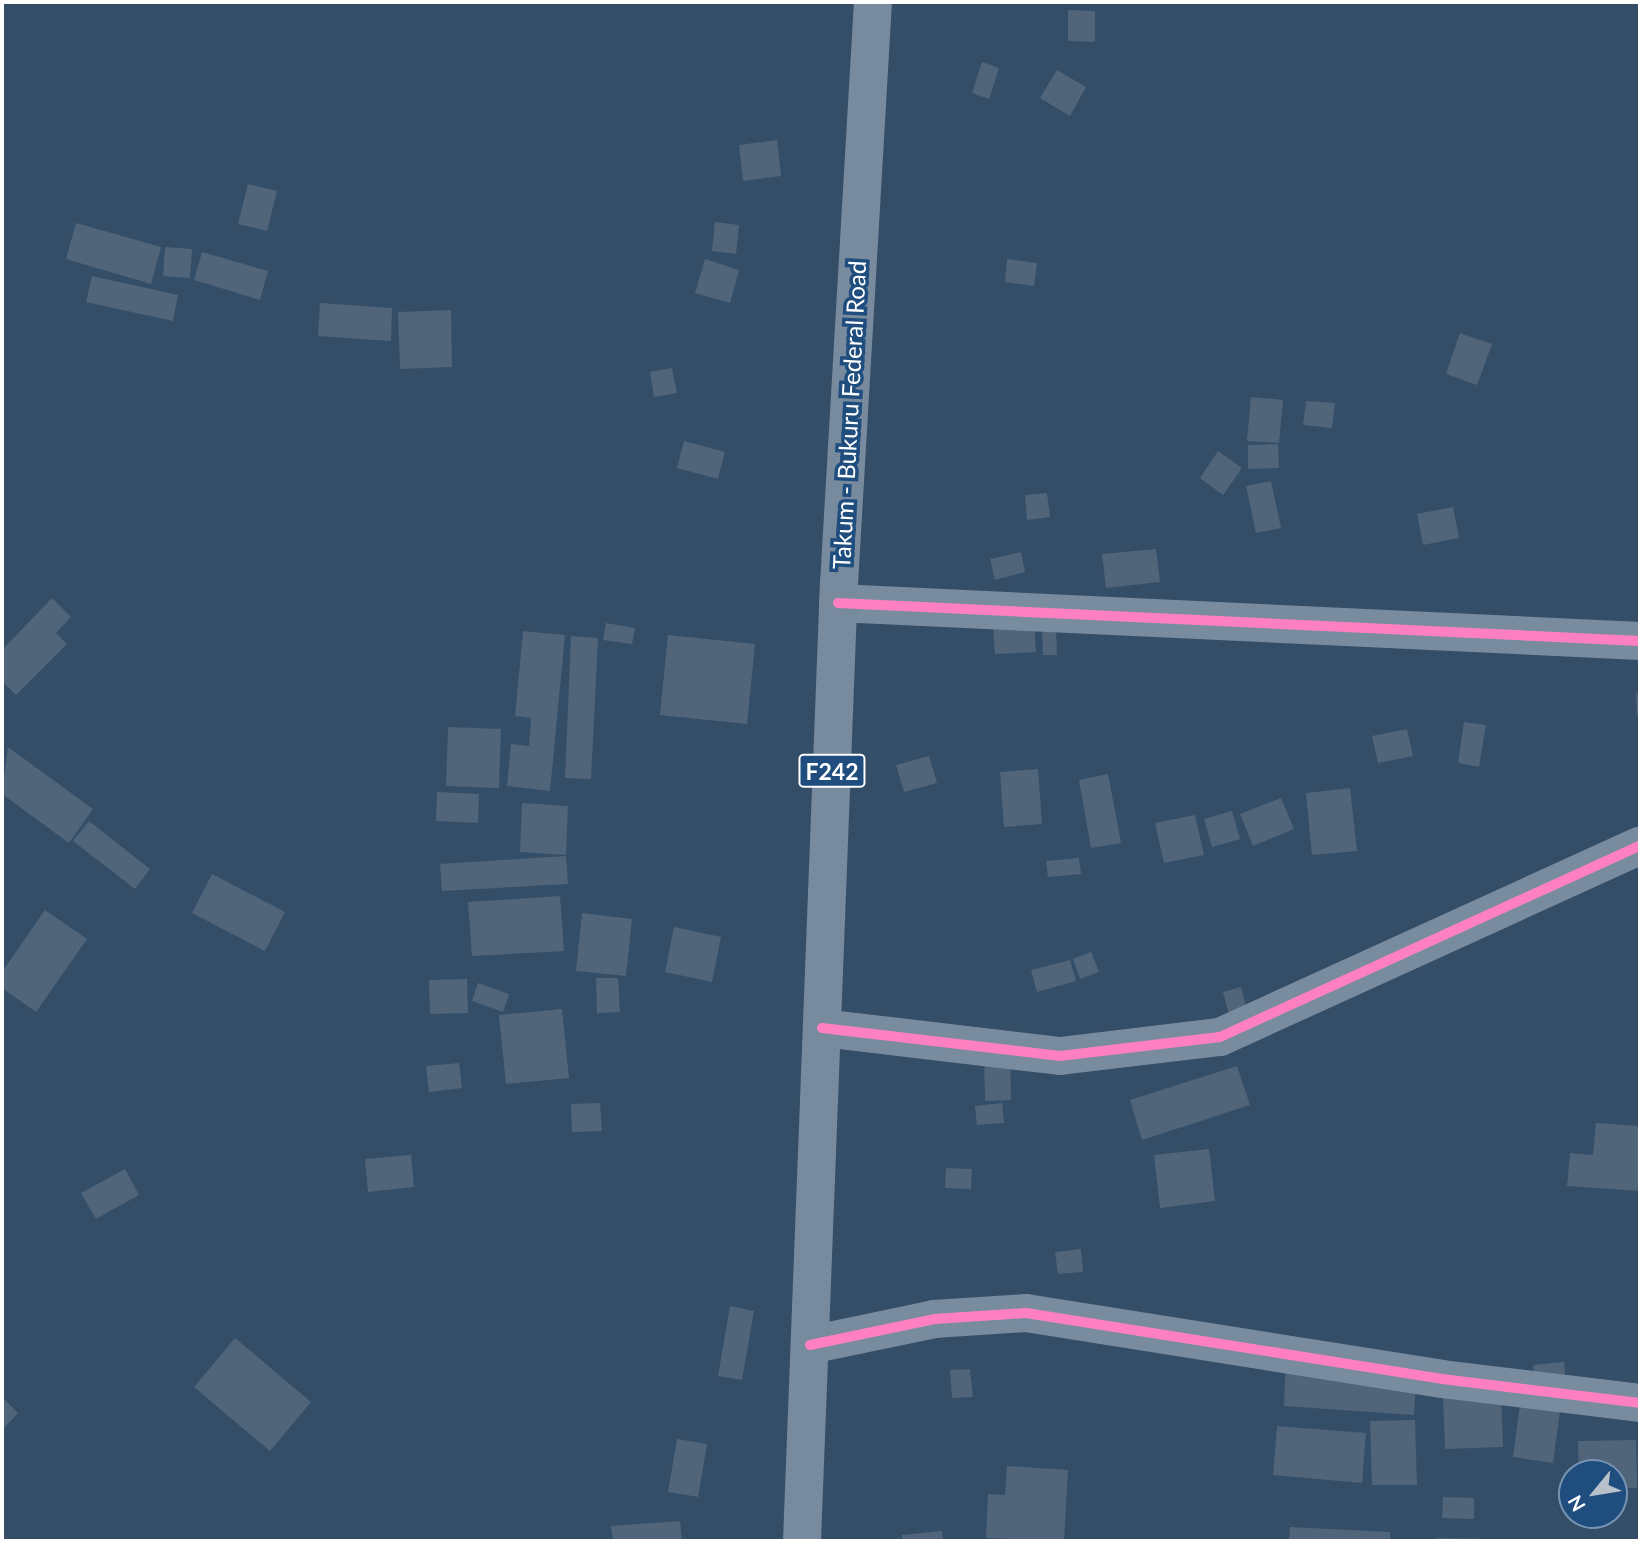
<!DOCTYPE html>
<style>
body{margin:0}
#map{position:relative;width:1642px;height:1543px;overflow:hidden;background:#344e68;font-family:Lato,sans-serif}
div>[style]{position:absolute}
.building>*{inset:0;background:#50657a}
.minor>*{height:38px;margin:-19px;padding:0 19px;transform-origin:19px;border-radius:19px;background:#798c9f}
.major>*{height:38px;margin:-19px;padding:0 19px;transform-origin:19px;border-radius:19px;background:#788a9d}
.cycleway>*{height:10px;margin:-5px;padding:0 5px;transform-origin:5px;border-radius:5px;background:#ff80c0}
span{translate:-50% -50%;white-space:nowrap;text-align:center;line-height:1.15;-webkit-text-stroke:7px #1e4d7e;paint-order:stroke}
.shield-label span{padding:2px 5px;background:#1e4d7e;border:2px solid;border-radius:5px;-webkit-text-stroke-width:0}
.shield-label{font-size:23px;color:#fff;font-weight:700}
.street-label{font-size:24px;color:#fff}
.frame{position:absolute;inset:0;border:4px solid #fff;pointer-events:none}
.north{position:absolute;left:1558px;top:1459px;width:70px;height:70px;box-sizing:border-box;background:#1e4d7e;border:2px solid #7894b2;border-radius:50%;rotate:240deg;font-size:19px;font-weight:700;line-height:28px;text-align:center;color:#fff}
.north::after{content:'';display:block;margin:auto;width:24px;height:32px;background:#b8c1ca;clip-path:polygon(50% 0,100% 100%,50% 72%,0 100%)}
</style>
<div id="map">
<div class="building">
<div style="clip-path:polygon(1068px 10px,1095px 11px,1095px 42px,1068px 41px)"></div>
<div style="clip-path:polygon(982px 62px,999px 68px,989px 99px,972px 93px)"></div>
<div style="clip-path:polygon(1057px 70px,1086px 87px,1070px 116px,1040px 98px)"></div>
<div style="clip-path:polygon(777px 140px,781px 176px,743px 181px,739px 145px)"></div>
<div style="clip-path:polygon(248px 184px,277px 191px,267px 231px,238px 224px)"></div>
<div style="clip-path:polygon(715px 222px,739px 225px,736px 254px,712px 251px)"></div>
<div style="clip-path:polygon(76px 223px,161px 247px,151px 284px,66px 259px)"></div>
<div style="clip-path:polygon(165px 247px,192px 249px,190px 278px,163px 276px)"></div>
<div style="clip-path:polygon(202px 252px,268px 271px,260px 300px,194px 280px)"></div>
<div style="clip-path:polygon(705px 259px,739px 270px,730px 303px,695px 293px)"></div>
<div style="clip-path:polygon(1007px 259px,1037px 263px,1034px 286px,1005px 282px)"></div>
<div style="clip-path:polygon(92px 276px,178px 295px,173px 321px,86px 302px)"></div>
<div style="clip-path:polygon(320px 303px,392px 308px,391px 341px,318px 336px)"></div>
<div style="clip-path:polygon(451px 310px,452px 367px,400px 369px,398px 312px)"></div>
<div style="clip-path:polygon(1460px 333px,1492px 344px,1477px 385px,1446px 374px)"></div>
<div style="clip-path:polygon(672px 368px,677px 393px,654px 397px,650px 372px)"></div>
<div style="clip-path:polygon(1251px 397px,1283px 400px,1279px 443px,1247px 441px)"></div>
<div style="clip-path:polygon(1306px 401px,1335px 403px,1332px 428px,1303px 425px)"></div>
<div style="clip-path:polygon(684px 441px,725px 452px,718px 479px,677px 468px)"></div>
<div style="clip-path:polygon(1278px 444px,1279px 468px,1248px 469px,1248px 445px)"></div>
<div style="clip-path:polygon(1218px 451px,1242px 468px,1223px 495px,1200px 478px)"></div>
<div style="clip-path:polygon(1271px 481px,1281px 528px,1256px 533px,1246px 486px)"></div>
<div style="clip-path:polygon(1047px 493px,1050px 517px,1027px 520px,1025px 495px)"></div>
<div style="clip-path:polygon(1453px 507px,1459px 538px,1423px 545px,1417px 514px)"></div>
<div style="clip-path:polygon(1156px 549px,1160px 582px,1106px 588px,1102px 554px)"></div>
<div style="clip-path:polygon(1021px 552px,1025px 572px,995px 580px,990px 559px)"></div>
<div style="clip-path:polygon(52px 598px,71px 617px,56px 633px,67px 644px,16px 695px,2px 681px,2px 650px)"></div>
<div style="clip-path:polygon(1034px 622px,1036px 652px,995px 654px,993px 625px)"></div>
<div style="clip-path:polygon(606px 623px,635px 628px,632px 644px,603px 640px)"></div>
<div style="clip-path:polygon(1042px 628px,1056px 628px,1057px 655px,1043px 655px)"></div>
<div style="clip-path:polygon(523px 631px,565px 635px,550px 791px,507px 786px,511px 744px,529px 746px,531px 718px,515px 716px)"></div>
<div style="clip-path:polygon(668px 635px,755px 644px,747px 724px,660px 715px)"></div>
<div style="clip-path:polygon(571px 636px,598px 638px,591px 779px,565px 778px)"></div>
<div style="clip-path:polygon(1640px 692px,1640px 716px,1637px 716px,1636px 693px)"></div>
<div style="clip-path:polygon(1464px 722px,1486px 725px,1479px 767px,1458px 763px)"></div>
<div style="clip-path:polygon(448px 727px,501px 729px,499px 788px,446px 786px)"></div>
<div style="clip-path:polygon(1407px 729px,1413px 756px,1378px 763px,1372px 736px)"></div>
<div style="clip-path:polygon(8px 747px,93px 809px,69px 843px,2px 794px)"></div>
<div style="clip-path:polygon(929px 756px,937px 783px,904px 792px,896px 765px)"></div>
<div style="clip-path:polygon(1038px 769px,1042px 824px,1004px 827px,1000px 772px)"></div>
<div style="clip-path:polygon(1108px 774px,1121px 843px,1091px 848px,1079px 780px)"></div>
<div style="clip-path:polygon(1350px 788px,1357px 851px,1312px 855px,1306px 793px)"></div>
<div style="clip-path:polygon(437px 792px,479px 794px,478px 823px,436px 821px)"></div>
<div style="clip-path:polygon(1281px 798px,1294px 829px,1253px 846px,1240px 814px)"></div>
<div style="clip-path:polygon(522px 803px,568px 806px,566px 855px,520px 852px)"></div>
<div style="clip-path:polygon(1232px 811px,1240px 839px,1212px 847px,1204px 819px)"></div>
<div style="clip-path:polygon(1195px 815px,1204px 855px,1164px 863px,1155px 823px)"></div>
<div style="clip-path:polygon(89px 821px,150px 869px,135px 889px,73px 841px)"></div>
<div style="clip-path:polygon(566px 856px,568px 884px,442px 891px,440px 864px)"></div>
<div style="clip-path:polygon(1079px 858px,1081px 874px,1048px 877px,1046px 861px)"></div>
<div style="clip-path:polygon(212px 874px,285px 912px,265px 951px,192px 913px)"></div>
<div style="clip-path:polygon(560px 896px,564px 951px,472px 956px,468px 902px)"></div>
<div style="clip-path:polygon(45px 910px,87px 939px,36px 1012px,2px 988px,2px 972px)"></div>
<div style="clip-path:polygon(582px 913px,632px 919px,626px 976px,576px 971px)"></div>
<div style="clip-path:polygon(674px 927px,721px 937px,712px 982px,665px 972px)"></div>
<div style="clip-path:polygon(1091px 952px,1099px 972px,1080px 979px,1073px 959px)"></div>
<div style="clip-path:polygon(1070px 960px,1076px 981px,1037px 992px,1031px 970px)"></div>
<div style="clip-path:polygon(596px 978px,618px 978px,620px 1012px,597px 1013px)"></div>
<div style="clip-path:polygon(467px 979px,468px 1013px,430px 1014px,429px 980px)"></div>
<div style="clip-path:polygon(478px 983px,509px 994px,503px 1012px,472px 1001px)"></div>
<div style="clip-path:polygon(1241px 987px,1247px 1010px,1229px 1015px,1223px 992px)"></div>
<div style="clip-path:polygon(562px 1009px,569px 1078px,506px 1084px,499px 1015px)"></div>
<div style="clip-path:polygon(1010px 1054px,1011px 1100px,985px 1101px,984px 1055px)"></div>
<div style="clip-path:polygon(459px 1063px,462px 1088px,429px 1092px,426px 1066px)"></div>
<div style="clip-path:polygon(1237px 1066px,1250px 1105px,1142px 1140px,1130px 1100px)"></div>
<div style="clip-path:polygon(600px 1103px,602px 1131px,572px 1132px,571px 1104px)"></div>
<div style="clip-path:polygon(1002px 1103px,1004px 1123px,977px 1125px,975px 1106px)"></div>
<div style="clip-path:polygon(1596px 1123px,1640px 1126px,1640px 1191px,1567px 1186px,1570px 1153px,1593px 1155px)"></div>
<div style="clip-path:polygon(1209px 1149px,1215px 1201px,1160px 1208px,1154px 1155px)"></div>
<div style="clip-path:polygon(411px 1155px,414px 1187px,368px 1192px,365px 1159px)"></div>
<div style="clip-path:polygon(946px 1168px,972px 1169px,971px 1189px,945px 1188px)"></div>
<div style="clip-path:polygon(125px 1169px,139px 1195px,96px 1219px,81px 1193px)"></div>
<div style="clip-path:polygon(1081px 1249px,1083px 1272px,1058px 1274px,1055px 1252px)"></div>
<div style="clip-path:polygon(730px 1306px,754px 1311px,742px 1380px,718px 1376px)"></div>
<div style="clip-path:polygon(235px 1338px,311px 1402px,270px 1451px,194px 1387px)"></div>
<div style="clip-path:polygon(1286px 1359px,1417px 1367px,1414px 1415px,1284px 1406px)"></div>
<div style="clip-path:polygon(1564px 1362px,1566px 1384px,1536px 1387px,1533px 1365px)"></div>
<div style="clip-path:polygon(970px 1369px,973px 1397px,952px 1398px,950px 1370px)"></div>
<div style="clip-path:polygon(2px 1397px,18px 1413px,2px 1430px)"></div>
<div style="clip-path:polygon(1501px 1397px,1503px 1447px,1445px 1449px,1443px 1398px)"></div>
<div style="clip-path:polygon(1521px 1397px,1561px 1403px,1553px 1463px,1513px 1457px)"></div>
<div style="clip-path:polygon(1415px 1420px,1417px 1485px,1372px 1485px,1370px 1421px)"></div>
<div style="clip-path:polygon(1277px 1426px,1366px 1433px,1362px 1483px,1273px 1475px)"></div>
<div style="clip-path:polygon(677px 1439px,707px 1444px,698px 1497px,668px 1492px)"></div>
<div style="clip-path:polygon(1636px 1440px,1637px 1488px,1614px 1488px,1614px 1473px,1579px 1473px,1578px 1441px)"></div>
<div style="clip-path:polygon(1007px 1466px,1068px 1470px,1064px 1541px,986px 1538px,988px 1494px,1005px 1495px)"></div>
<div style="clip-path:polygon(1443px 1497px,1474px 1498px,1474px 1519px,1442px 1518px)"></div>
<div style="clip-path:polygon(680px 1521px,682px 1541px,613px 1541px,611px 1526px)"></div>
<div style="clip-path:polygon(1290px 1527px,1390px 1532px,1390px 1541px,1289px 1541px)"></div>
<div style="clip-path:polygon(942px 1531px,943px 1541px,902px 1541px,902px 1535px)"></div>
<div style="clip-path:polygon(1437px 1538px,1487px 1539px,1487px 1541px,1437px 1541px)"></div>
</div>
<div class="minor">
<div style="left:838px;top:603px;width:803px;rotate:2.71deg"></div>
<div style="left:822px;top:1028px;width:240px;rotate:6.7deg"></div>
<div style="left:1060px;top:1056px;width:161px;rotate:-6.8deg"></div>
<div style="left:1220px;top:1037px;width:461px;rotate:-24.5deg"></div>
<div style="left:810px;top:1345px;width:127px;rotate:-11.8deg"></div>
<div style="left:934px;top:1319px;width:92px;rotate:-3.7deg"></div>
<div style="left:1026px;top:1313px;width:421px;rotate:9deg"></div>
<div style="left:1442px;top:1379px;width:199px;rotate:6.9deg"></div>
</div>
<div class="major">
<div style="left:802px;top:1541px;width:958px;rotate:-87.79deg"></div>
<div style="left:839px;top:584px;width:583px;rotate:-86.66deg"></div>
</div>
<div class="cycleway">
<div style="left:838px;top:603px;width:803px;rotate:2.71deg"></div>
<div style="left:822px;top:1028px;width:240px;rotate:6.7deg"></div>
<div style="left:1060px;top:1056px;width:161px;rotate:-6.8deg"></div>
<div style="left:1220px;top:1037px;width:461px;rotate:-24.5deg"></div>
<div style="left:810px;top:1345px;width:127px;rotate:-11.8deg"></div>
<div style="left:934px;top:1319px;width:92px;rotate:-3.7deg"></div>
<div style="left:1026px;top:1313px;width:421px;rotate:9deg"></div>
<div style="left:1442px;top:1379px;width:199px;rotate:6.9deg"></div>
</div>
<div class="shield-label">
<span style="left:832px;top:771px">F242</span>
</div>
<div class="street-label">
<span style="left:849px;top:415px;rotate:-87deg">Takum - Bukuru Federal Road</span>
</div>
<div class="frame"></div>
<div class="north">N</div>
</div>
